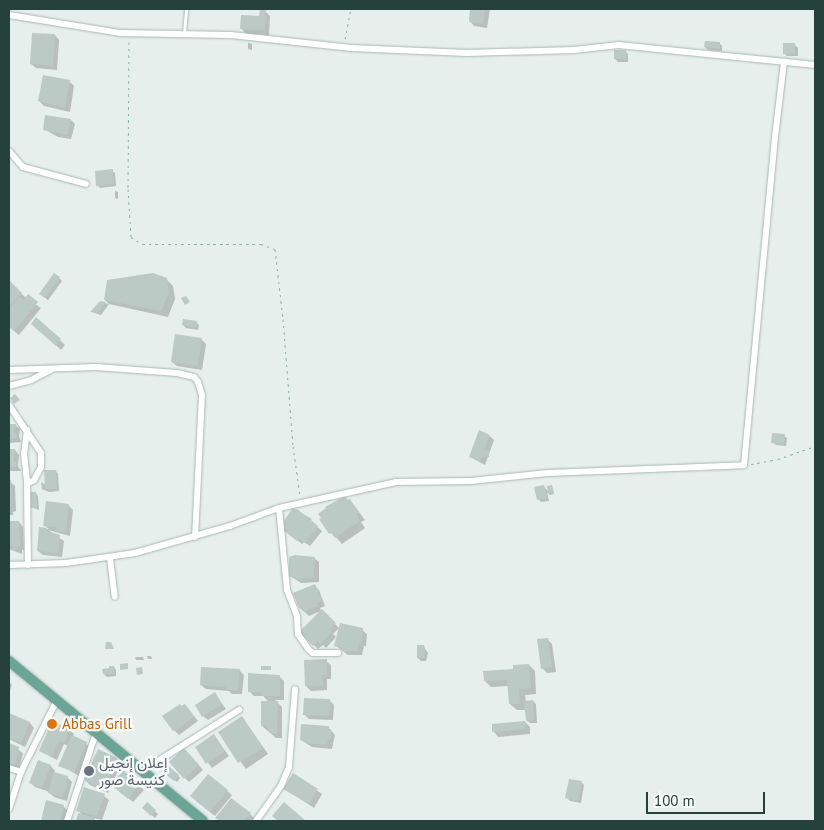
<!DOCTYPE html>
<meta charset="utf-8">
<style>
body{margin:0}
#map{position:relative;width:824px;height:830px;overflow:hidden;background:#e6efeb;font-family:"PT Sans",Vazirmatn,sans-serif}
div>[style]{position:absolute}
.shadow>*{inset:0;background:#0003}
.building>*{inset:0;background:#bbcac4}
.path>*{height:1px;margin-top:-0.5px;transform-origin:0;background:repeating-linear-gradient(90deg,#86b3a5 0 2.5px,transparent 0 6.5px)}
.roads{filter:drop-shadow(0 0 1px #a8b8b2) drop-shadow(0 0 1px #a8b8b2)}
.lane>*{height:3px;margin:-1.5px;padding:0 1.5px;transform-origin:1.5px;border-radius:1.5px;background:#fff}
.street>*{height:6px;margin:-3px;padding:0 3px;transform-origin:3px;border-radius:3px;background:#fff}
.primary>*{height:10px;margin:-5px;padding:0 5px;transform-origin:5px;border-radius:5px;background:#6aa596}
.dots>*{width:14px;height:14px;translate:-50% -50%;box-sizing:border-box;border:2px solid #f7fbf9;border-radius:50%}
span{translate:-50% -50%;white-space:nowrap;text-align:center;line-height:1.15;-webkit-text-stroke:4.5px #f7fbf9;paint-order:stroke}
.food-label{font-size:15px;color:#c56008}
.left{translate:0 -50%;text-align:left}
.worship-label{font-size:15px;color:#5b616d}
.frame{position:absolute;inset:0;border:10px solid #24423a;pointer-events:none}
.scale{position:absolute;left:646px;top:792px;width:119px;height:22px;box-sizing:border-box;border:2px solid #24423a;border-top:0;padding-left:6px;font-size:15px;line-height:18px;white-space:nowrap;color:#24423a;-webkit-text-stroke:4px #f7fbf9;paint-order:stroke}
</style>
<div id="map">
<div class="shadow">
<div style="clip-path:polygon(472px 9px,490px 9px,487px 28px,474px 26px,470px 21px)"></div>
<div style="clip-path:polygon(265px 11px,270px 16px,269px 35px,246px 34px,242px 29px,261px 18px)"></div>
<div style="clip-path:polygon(55px 35px,59px 40px,57px 70px,36px 68px,31px 64px)"></div>
<div style="clip-path:polygon(248px 43px,252px 44px,252px 50px,248px 49px)"></div>
<div style="clip-path:polygon(719px 43px,722px 46px,722px 51px,708px 50px,705px 47px)"></div>
<div style="clip-path:polygon(795px 45px,798px 48px,798px 56px,787px 56px,784px 53px)"></div>
<div style="clip-path:polygon(625px 51px,628px 54px,628px 62px,618px 62px,615px 59px)"></div>
<div style="clip-path:polygon(70px 82px,74px 86px,70px 112px,44px 106px,39px 101px)"></div>
<div style="clip-path:polygon(71px 120px,75px 124px,71px 139px,58px 137px,44px 129px)"></div>
<div style="clip-path:polygon(112px 171px,115px 173px,116px 186px,100px 188px,97px 185px)"></div>
<div style="clip-path:polygon(115px 191px,118px 192px,118px 199px,115px 198px)"></div>
<div style="clip-path:polygon(59px 278px,62px 281px,48px 300px,44px 297px)"></div>
<div style="clip-path:polygon(166px 279px,173px 286px,175px 299px,168px 317px,109px 304px,101px 315px,92px 312px,100px 302px,109px 304px,105px 300px)"></div>
<div style="clip-path:polygon(9px 282px,26px 298px,41px 308px,19px 335px,9px 327px)"></div>
<div style="clip-path:polygon(37px 319px,65px 345px,61px 350px,37px 328px)"></div>
<div style="clip-path:polygon(196px 322px,199px 325px,198px 330px,186px 328px,183px 325px)"></div>
<div style="clip-path:polygon(201px 339px,206px 344px,202px 370px,177px 366px,172px 362px)"></div>
<div style="clip-path:polygon(9px 425px,15px 425px,20px 429px,19px 436px,21px 442px,9px 443px)"></div>
<div style="clip-path:polygon(490px 436px,494px 440px,485px 465px,470px 457px)"></div>
<div style="clip-path:polygon(784px 436px,787px 438px,786px 446px,776px 445px,773px 442px)"></div>
<div style="clip-path:polygon(15px 450px,19px 455px,18px 466px,21px 471px,9px 471px,9px 451px)"></div>
<div style="clip-path:polygon(56px 471px,58px 474px,59px 491px,49px 492px,42px 489px,41px 482px,46px 485px)"></div>
<div style="clip-path:polygon(9px 481px,15px 486px,16px 511px,13px 512px,13px 515px,9px 515px)"></div>
<div style="clip-path:polygon(544px 487px,549px 492px,552px 487px,554px 494px,550px 495px,547px 492px,549px 501px,541px 502px,538px 499px)"></div>
<div style="clip-path:polygon(36px 493px,38px 496px,39px 510px,31px 507px)"></div>
<div style="clip-path:polygon(350px 500px,365px 520px,361px 522px,365px 528px,342px 544px,336px 537px)"></div>
<div style="clip-path:polygon(68px 505px,73px 510px,70px 536px,48px 530px,64px 541px,62px 557px,43px 555px,38px 551px,40px 529px,49px 529px,45px 526px)"></div>
<div style="clip-path:polygon(293px 509px,298px 510px,322px 531px,310px 546px,304px 542px,302px 544px,284px 530px,286px 528px,282px 525px)"></div>
<div style="clip-path:polygon(9px 522px,19px 522px,23px 527px,24px 550px,22px 550px,22px 554px,9px 549px)"></div>
<div style="clip-path:polygon(314px 558px,319px 562px,319px 582px,301px 583px,290px 576px)"></div>
<div style="clip-path:polygon(314px 585px,319px 590px,325px 606px,320px 608px,321px 610px,339px 628px,333px 634px,336px 637px,326px 648px,323px 645px,318px 649px,301px 632px,321px 611px,309px 616px,300px 608px,294px 593px)"></div>
<div style="clip-path:polygon(362px 630px,367px 634px,366px 646px,364px 646px,362px 655px,348px 655px,335px 645px)"></div>
<div style="clip-path:polygon(547px 639px,552px 644px,556px 672px,547px 673px,542px 668px)"></div>
<div style="clip-path:polygon(423px 646px,428px 653px,426px 661px,421px 661px,418px 658px)"></div>
<div style="clip-path:polygon(147px 656px,151px 656px,152px 659px,148px 659px)"></div>
<div style="clip-path:polygon(135px 657px,143px 657px,144px 660px,136px 660px)"></div>
<div style="clip-path:polygon(326px 661px,331px 665px,331px 679px,327px 679px,327px 690px,311px 691px,306px 686px)"></div>
<div style="clip-path:polygon(529px 665px,535px 671px,536px 694px,525px 695px,526px 702px,533px 701px,536px 704px,537px 723px,530px 723px,527px 721px,526px 710px,517px 710px,510px 704px,509px 686px,491px 687px,485px 681px)"></div>
<div style="clip-path:polygon(114px 667px,116px 670px,116px 676px,107px 677px,104px 674px)"></div>
<div style="clip-path:polygon(239px 670px,244px 675px,242px 694px,232px 694px,229px 691px,206px 689px,201px 685px)"></div>
<div style="clip-path:polygon(279px 676px,284px 681px,284px 700px,275px 700px,282px 707px,282px 738px,276px 738px,262px 726px,269px 702px,263px 696px,254px 696px,249px 691px)"></div>
<div style="clip-path:polygon(9px 682px,12px 685px,9px 693px)"></div>
<div style="clip-path:polygon(215px 694px,226px 709px,208px 720px,203px 716px)"></div>
<div style="clip-path:polygon(329px 700px,334px 705px,333px 720px,309px 719px,304px 714px)"></div>
<div style="clip-path:polygon(185px 705px,198px 721px,179px 735px,174px 730px,182px 708px)"></div>
<div style="clip-path:polygon(9px 714px,30px 723px,34px 728px,25px 747px,9px 739px)"></div>
<div style="clip-path:polygon(242px 717px,268px 754px,246px 769px,219px 732px)"></div>
<div style="clip-path:polygon(525px 722px,530px 727px,530px 734px,498px 737px,494px 732px,493px 725px)"></div>
<div style="clip-path:polygon(328px 727px,335px 735px,332px 749px,312px 747px,301px 740px)"></div>
<div style="clip-path:polygon(69px 730px,74px 734px,73px 737px,91px 747px,79px 776px,60px 765px,68px 746px,64px 744px,57px 760px,40px 751px)"></div>
<div style="clip-path:polygon(218px 741px,229px 756px,212px 768px,197px 748px)"></div>
<div style="clip-path:polygon(9px 744px,23px 753px,19px 769px,9px 765px)"></div>
<div style="clip-path:polygon(98px 751px,117px 759px,121px 764px,112px 784px,123px 772px,144px 790px,133px 802px,112px 784px,108px 793px,90px 785px,85px 780px)"></div>
<div style="clip-path:polygon(189px 754px,203px 770px,189px 782px,185px 778px)"></div>
<div style="clip-path:polygon(38px 761px,51px 766px,55px 771px,54px 774px,67px 777px,72px 782px,67px 801px,54px 797px,47px 791px,35px 787px,30px 782px)"></div>
<div style="clip-path:polygon(167px 774px,178px 775px,180px 778px,177px 782px)"></div>
<div style="clip-path:polygon(293px 775px,322px 794px,314px 808px,285px 789px)"></div>
<div style="clip-path:polygon(581px 782px,584px 785px,581px 803px,570px 801px,567px 798px)"></div>
<div style="clip-path:polygon(227px 791px,232px 795px,215px 816px,196px 801px)"></div>
<div style="clip-path:polygon(104px 796px,109px 800px,102px 820px,93px 818px,96px 821px,77px 821px,79px 815px,83px 816px,78px 810px)"></div>
<div style="clip-path:polygon(47px 802px,63px 806px,68px 811px,65px 821px,42px 821px)"></div>
<div style="clip-path:polygon(147px 804px,158px 814px,155px 818px,146px 810px)"></div>
<div style="clip-path:polygon(250px 814px,254px 818px,252px 821px,221px 821px,217px 818px)"></div>
</div>
<div class="building">
<div style="clip-path:polygon(260px 9px,266px 10px,265px 30px,240px 29px,241px 15px,259px 16px)"></div>
<div style="clip-path:polygon(470px 9px,485px 9px,483px 24px,469px 22px)"></div>
<div style="clip-path:polygon(32px 33px,55px 34px,53px 66px,30px 64px)"></div>
<div style="clip-path:polygon(705px 41px,720px 42px,720px 49px,704px 47px)"></div>
<div style="clip-path:polygon(783px 43px,795px 43px,795px 54px,783px 54px)"></div>
<div style="clip-path:polygon(614px 50px,626px 50px,626px 59px,614px 59px)"></div>
<div style="clip-path:polygon(43px 75px,70px 80px,65px 108px,38px 101px)"></div>
<div style="clip-path:polygon(45px 115px,71px 119px,67px 135px,43px 130px)"></div>
<div style="clip-path:polygon(113px 169px,114px 184px,96px 186px,95px 171px)"></div>
<div style="clip-path:polygon(54px 273px,60px 277px,45px 298px,39px 294px)"></div>
<div style="clip-path:polygon(153px 273px,167px 278px,169px 293px,161px 311px,104px 300px,107px 280px)"></div>
<div style="clip-path:polygon(9px 280px,22px 293px,9px 307px)"></div>
<div style="clip-path:polygon(28px 294px,38px 302px,14px 331px,9px 327px,9px 309px,19px 297px,23px 300px)"></div>
<div style="clip-path:polygon(186px 296px,190px 302px,185px 305px,181px 298px)"></div>
<div style="clip-path:polygon(100px 301px,106px 302px,98px 313px,90px 312px)"></div>
<div style="clip-path:polygon(36px 317px,61px 339px,56px 346px,31px 324px)"></div>
<div style="clip-path:polygon(183px 319px,197px 321px,196px 328px,182px 325px)"></div>
<div style="clip-path:polygon(175px 334px,202px 338px,198px 366px,171px 362px)"></div>
<div style="clip-path:polygon(15px 394px,20px 400px,14px 404px,10px 398px)"></div>
<div style="clip-path:polygon(9px 424px,16px 424px,14px 433px,17px 433px,17px 438px,9px 439px)"></div>
<div style="clip-path:polygon(479px 430px,490px 435px,484px 450px,489px 450px,489px 457px,482px 457px,480px 461px,469px 457px)"></div>
<div style="clip-path:polygon(772px 433px,785px 434px,784px 444px,771px 443px)"></div>
<div style="clip-path:polygon(9px 449px,15px 449px,14px 463px,16px 462px,17px 467px,9px 467px)"></div>
<div style="clip-path:polygon(44px 470px,56px 470px,57px 489px,45px 489px)"></div>
<div style="clip-path:polygon(9px 480px,11px 480px,11px 507px,9px 507px)"></div>
<div style="clip-path:polygon(544px 485px,547px 498px,537px 500px,534px 487px)"></div>
<div style="clip-path:polygon(552px 485px,554px 493px,548px 494px,547px 486px)"></div>
<div style="clip-path:polygon(30px 492px,36px 492px,37px 508px,30px 508px)"></div>
<div style="clip-path:polygon(345px 496px,348px 500px,350px 499px,359px 513px,356px 515px,360px 521px,335px 538px,331px 533px,329px 534px,319px 519px,321px 518px,318px 514px,326px 508px,325px 507px)"></div>
<div style="clip-path:polygon(46px 501px,69px 504px,66px 532px,55px 531px,56px 527px,43px 526px)"></div>
<div style="clip-path:polygon(293px 508px,312px 519px,311px 520px,318px 526px,305px 543px,299px 538px,297px 541px,283px 530px,285px 528px,281px 525px)"></div>
<div style="clip-path:polygon(9px 521px,19px 521px,20px 546px,18px 546px,18px 549px,13px 550px,13px 546px,9px 546px)"></div>
<div style="clip-path:polygon(39px 527px,47px 528px,47px 531px,60px 535px,58px 553px,37px 551px)"></div>
<div style="clip-path:polygon(295px 555px,315px 557px,314px 578px,295px 579px,295px 577px,289px 577px,289px 557px)"></div>
<div style="clip-path:polygon(315px 584px,322px 601px,317px 603px,318px 606px,304px 612px,302px 607px,299px 608px,293px 593px)"></div>
<div style="clip-path:polygon(322px 609px,336px 623px,330px 629px,332px 632px,320px 644px,318px 641px,313px 646px,299px 632px)"></div>
<div style="clip-path:polygon(340px 623px,363px 628px,362px 643px,360px 642px,357px 651px,342px 651px,343px 648px,334px 646px)"></div>
<div style="clip-path:polygon(548px 638px,552px 667px,541px 669px,537px 639px)"></div>
<div style="clip-path:polygon(106px 642px,111px 642px,114px 649px,105px 649px)"></div>
<div style="clip-path:polygon(417px 645px,424px 645px,425px 649px,424px 658px,417px 658px)"></div>
<div style="clip-path:polygon(327px 659px,327px 675px,322px 675px,323px 686px,305px 686px,304px 660px)"></div>
<div style="clip-path:polygon(128px 663px,128px 669px,120px 670px,120px 664px)"></div>
<div style="clip-path:polygon(529px 664px,531px 688px,519px 689px,520px 704px,509px 704px,507px 680px,484px 681px,483px 671px,513px 669px,513px 665px)"></div>
<div style="clip-path:polygon(109px 666px,114px 666px,114px 674px,103px 674px,102px 669px,109px 668px)"></div>
<div style="clip-path:polygon(261px 666px,271px 666px,271px 670px,261px 670px)"></div>
<div style="clip-path:polygon(142px 667px,143px 674px,137px 675px,136px 668px)"></div>
<div style="clip-path:polygon(201px 667px,240px 669px,238px 690px,226px 690px,226px 687px,200px 685px)"></div>
<div style="clip-path:polygon(248px 673px,280px 675px,280px 696px,261px 696px,261px 692px,248px 692px)"></div>
<div style="clip-path:polygon(215px 692px,222px 704px,202px 717px,195px 705px)"></div>
<div style="clip-path:polygon(304px 698px,330px 699px,329px 716px,303px 715px)"></div>
<div style="clip-path:polygon(533px 700px,534px 721px,526px 721px,524px 701px)"></div>
<div style="clip-path:polygon(261px 701px,278px 701px,277px 734px,270px 733px,266px 726px,261px 726px)"></div>
<div style="clip-path:polygon(180px 704px,181px 706px,185px 704px,194px 716px,177px 730px,173px 731px,162px 716px)"></div>
<div style="clip-path:polygon(9px 713px,30px 722px,21px 743px,9px 738px)"></div>
<div style="clip-path:polygon(242px 716px,263px 748px,238px 763px,218px 732px)"></div>
<div style="clip-path:polygon(52px 721px,70px 729px,64px 743px,59px 741px,52px 757px,39px 751px)"></div>
<div style="clip-path:polygon(525px 721px,526px 729px,492px 732px,492px 724px)"></div>
<div style="clip-path:polygon(301px 724px,329px 726px,329px 729px,331px 729px,331px 739px,328px 739px,327px 745px,306px 743px,306px 741px,300px 740px)"></div>
<div style="clip-path:polygon(214px 734px,225px 751px,206px 764px,195px 747px)"></div>
<div style="clip-path:polygon(72px 735px,87px 742px,74px 772px,58px 766px)"></div>
<div style="clip-path:polygon(9px 743px,19px 747px,15px 765px,9px 763px)"></div>
<div style="clip-path:polygon(184px 748px,199px 765px,184px 779px,169px 762px)"></div>
<div style="clip-path:polygon(98px 749px,117px 758px,103px 789px,84px 780px)"></div>
<div style="clip-path:polygon(38px 760px,51px 765px,42px 788px,29px 783px)"></div>
<div style="clip-path:polygon(167px 765px,179px 775px,174px 781px,162px 771px)"></div>
<div style="clip-path:polygon(123px 770px,140px 784px,128px 799px,111px 785px)"></div>
<div style="clip-path:polygon(54px 772px,68px 776px,66px 783px,68px 784px,62px 797px,48px 793px)"></div>
<div style="clip-path:polygon(293px 773px,318px 789px,309px 804px,283px 789px)"></div>
<div style="clip-path:polygon(208px 774px,228px 790px,210px 812px,190px 796px)"></div>
<div style="clip-path:polygon(569px 779px,582px 781px,578px 801px,565px 798px)"></div>
<div style="clip-path:polygon(84px 787px,105px 794px,97px 816px,76px 811px)"></div>
<div style="clip-path:polygon(231px 798px,251px 813px,244px 821px,220px 821px,215px 818px)"></div>
<div style="clip-path:polygon(46px 800px,64px 805px,60px 821px,41px 821px)"></div>
<div style="clip-path:polygon(147px 802px,156px 810px,151px 816px,142px 808px)"></div>
<div style="clip-path:polygon(284px 802px,306px 821px,278px 821px,272px 816px)"></div>
<div style="clip-path:polygon(78px 813px,95px 818px,94px 821px,76px 821px)"></div>
</div>
<div class="path">
<div style="left:345px;top:39px;width:31px;rotate:-79deg"></div>
<div style="left:129px;top:42px;width:147px;rotate:90.4deg"></div>
<div style="left:128px;top:189px;width:48px;rotate:86.4deg"></div>
<div style="left:131px;top:237px;width:13px;rotate:32deg"></div>
<div style="left:142px;top:244px;width:119px"></div>
<div style="left:261px;top:244px;width:15px;rotate:20deg"></div>
<div style="left:275px;top:249px;width:70px;rotate:83.5deg"></div>
<div style="left:283px;top:319px;width:127px;rotate:85.5deg"></div>
<div style="left:293px;top:446px;width:49px;rotate:81.9deg"></div>
<div style="left:751px;top:464px;width:27px;rotate:-10deg"></div>
<div style="left:778px;top:459px;width:39px;rotate:-19deg"></div>
</div>
<div class="roads">
<div class="lane">
<div style="left:184px;top:33px;width:24px;rotate:-85deg"></div>
</div>
<div class="street">
<div style="left:9px;top:15px;width:112px;rotate:9.2deg"></div>
<div style="left:120px;top:33px;width:111px;rotate:1deg"></div>
<div style="left:231px;top:35px;width:121px;rotate:6.2deg"></div>
<div style="left:351px;top:48px;width:116px;rotate:2.5deg"></div>
<div style="left:467px;top:53px;width:107px;rotate:-1.6deg"></div>
<div style="left:574px;top:50px;width:45px;rotate:-6.3deg"></div>
<div style="left:619px;top:45px;width:197px;rotate:5.8deg"></div>
<div style="left:9px;top:151px;width:21px;rotate:49deg"></div>
<div style="left:23px;top:167px;width:65px;rotate:15.1deg"></div>
<div style="left:9px;top:370px;width:87px;rotate:-2deg"></div>
<div style="left:96px;top:367px;width:81px;rotate:4.2deg"></div>
<div style="left:177px;top:373px;width:17px;rotate:13deg"></div>
<div style="left:194px;top:377px;width:6px;rotate:51deg"></div>
<div style="left:198px;top:382px;width:14px;rotate:73deg"></div>
<div style="left:202px;top:395px;width:142px;rotate:92.8deg"></div>
<div style="left:9px;top:386px;width:23px;rotate:-15deg"></div>
<div style="left:31px;top:380px;width:22px;rotate:-27deg"></div>
<div style="left:9px;top:405px;width:58px;rotate:56.3deg"></div>
<div style="left:41px;top:453px;width:14px;rotate:90deg"></div>
<div style="left:41px;top:467px;width:15px;rotate:118deg"></div>
<div style="left:34px;top:480px;width:8px;rotate:150deg"></div>
<div style="left:27px;top:430px;width:23px;rotate:97deg"></div>
<div style="left:24px;top:453px;width:31px;rotate:84deg"></div>
<div style="left:27px;top:484px;width:81px;rotate:89.3deg"></div>
<div style="left:279px;top:508px;width:82px;rotate:84.4deg"></div>
<div style="left:287px;top:590px;width:28px;rotate:69deg"></div>
<div style="left:297px;top:616px;width:18px;rotate:87deg"></div>
<div style="left:298px;top:634px;width:18px;rotate:56deg"></div>
<div style="left:308px;top:649px;width:6px;rotate:39deg"></div>
<div style="left:313px;top:653px;width:25px"></div>
<div style="left:110px;top:558px;width:39px;rotate:83deg"></div>
<div style="left:9px;top:565px;width:57px;rotate:-2deg"></div>
<div style="left:66px;top:563px;width:70px;rotate:-8.2deg"></div>
<div style="left:135px;top:553px;width:99px;rotate:-15.9deg"></div>
<div style="left:230px;top:526px;width:52px;rotate:-20.2deg"></div>
<div style="left:279px;top:508px;width:120px;rotate:-12.5deg"></div>
<div style="left:396px;top:482px;width:75px;rotate:-0.8deg"></div>
<div style="left:471px;top:481px;width:77px;rotate:-5.9deg"></div>
<div style="left:548px;top:473px;width:196px;rotate:-2.3deg"></div>
<div style="left:744px;top:465px;width:329px;rotate:-84.6deg"></div>
<div style="left:775px;top:137px;width:76px;rotate:-83.2deg"></div>
<div style="left:9px;top:768px;width:13px;rotate:18deg"></div>
<div style="left:142px;top:771px;width:115px;rotate:-32.2deg"></div>
<div style="left:9px;top:809px;width:39px;rotate:-72deg"></div>
<div style="left:21px;top:772px;width:80px;rotate:-63.4deg"></div>
<div style="left:67px;top:821px;width:93px;rotate:-71.8deg"></div>
<div style="left:256px;top:821px;width:43px;rotate:-54.5deg"></div>
<div style="left:281px;top:786px;width:21px;rotate:-67deg"></div>
<div style="left:289px;top:767px;width:78px;rotate:-85.6deg"></div>
</div>
<div class="primary">
<div style="left:9px;top:661px;width:251px;rotate:39.5deg"></div>
</div>
</div>
<div class="dots">
<div style="left:52px;top:724px;background:#e8710a"></div>
<div style="left:89px;top:771px;background:#6b7280"></div>
</div>
<div class="food-label">
<span class="left" style="left:62px;top:724px">Abbas Grill</span>
</div>
<div class="worship-label">
<span class="left" style="left:99px;top:771px">إعلان إنجيل<br>كنيسة صور</span>
</div>
<div class="frame"></div>
<div class="scale">100 m</div>
</div>
